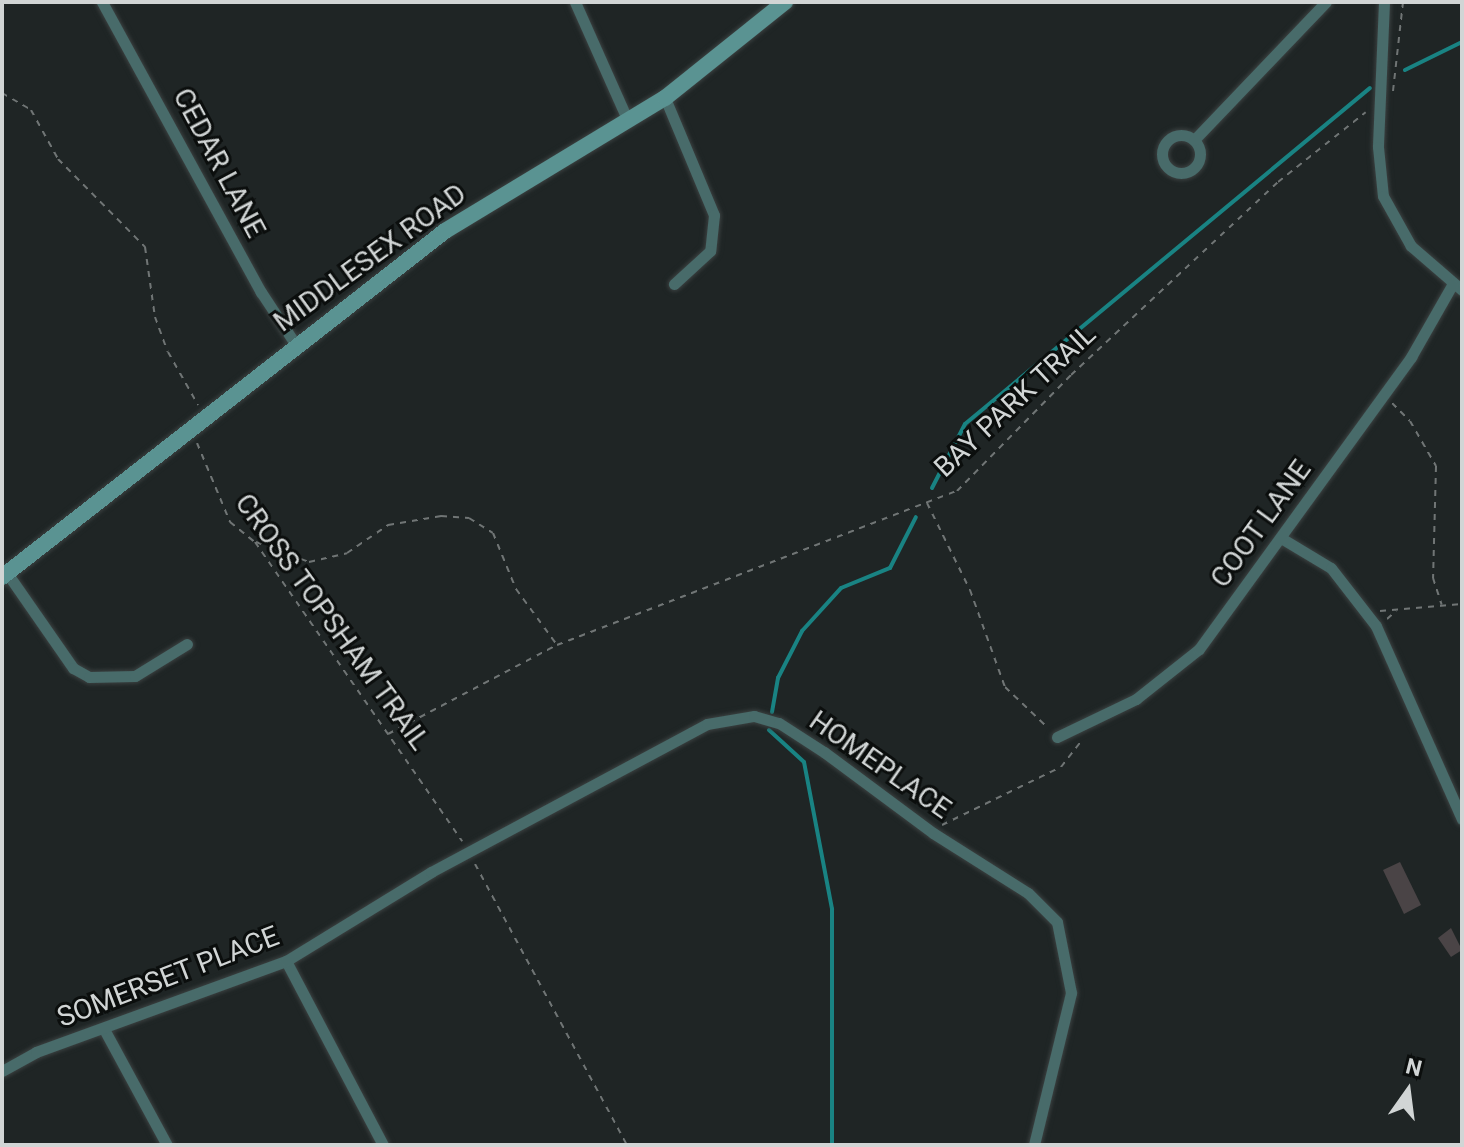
<!DOCTYPE html>
<style>
body{margin:0}
#map{position:relative;width:1464px;height:1147px;overflow:hidden;background:#1f2525;font-family:Roboto,sans-serif}
div>[style]{position:absolute}
.stream>*{height:4px;margin:-2px;padding:0 2px;transform-origin:2px;border-radius:2px;background:#198383}
.building>*{inset:0;background:#4a4446}
.path>*{height:2px;margin-top:-1px;transform-origin:0;background:repeating-linear-gradient(90deg,#707575 0 6px,transparent 0 12px)}
.roads{filter:drop-shadow(0 0 2px #3b4141) drop-shadow(0 0 2px #3b4141)}
.street>*{height:11px;margin:-5.5px;padding:0 5.5px;transform-origin:5.5px;border-radius:5.5px;background:#486b6a}
.street>.ring{margin:-5.5px;padding:0;box-sizing:content-box;background:none;border:11px solid #486b6a;border-radius:50%}
.secondary>*{height:16px;margin:-8px;padding:0 8px;transform-origin:8px;border-radius:8px;background:#5a9392}
span{translate:-50% -50%;white-space:nowrap;text-align:center;line-height:1.15;-webkit-text-stroke:6px #0b0e0d;paint-order:stroke}
.street-label{font-size:28px;color:#d1d5d5}
.frame{position:absolute;inset:0;border:4px solid #d1d5d5;pointer-events:none}
.north{position:absolute;left:1368px;top:1051px;width:80px;height:80px;-webkit-text-stroke:6px #0b0e0d;paint-order:stroke;rotate:14deg;font-size:22px;font-weight:700;line-height:32px;text-align:center;color:#d1d5d5}
.north::after{content:'';display:block;margin:auto;width:28px;height:36px;background:#d1d5d5;clip-path:polygon(50% 0,100% 100%,50% 72%,0 100%)}
</style>
<div id="map">
<div class="stream">
<div style="left:1405px;top:70px;width:64px;rotate:-26.2deg"></div>
<div style="left:932px;top:488px;width:72px;rotate:-62.7deg"></div>
<div style="left:965px;top:424px;width:526px;rotate:-39.68deg"></div>
<div style="left:772px;top:712px;width:35px;rotate:-80deg"></div>
<div style="left:778px;top:678px;width:53px;rotate:-62.9deg"></div>
<div style="left:802px;top:631px;width:58px;rotate:-47.8deg"></div>
<div style="left:841px;top:588px;width:53px;rotate:-22.2deg"></div>
<div style="left:890px;top:568px;width:57px;rotate:-63deg"></div>
<div style="left:769px;top:730px;width:47px;rotate:42.4deg"></div>
<div style="left:804px;top:762px;width:150px;rotate:79.2deg"></div>
<div style="left:832px;top:909px;width:236px;rotate:90deg"></div>
</div>
<div class="building">
<div style="clip-path:polygon(1400px 862px,1421px 905px,1404px 914px,1383px 870px)"></div>
<div style="clip-path:polygon(1451px 928px,1462px 950px,1451px 957px,1438px 938px)"></div>
</div>
<div class="path">
<div style="left:1393px;top:91px;width:90px;rotate:-83.6deg"></div>
<div style="left:2px;top:93px;width:34px;rotate:30deg"></div>
<div style="left:31px;top:110px;width:56px;rotate:61.1deg"></div>
<div style="left:58px;top:159px;width:124px;rotate:45.3deg"></div>
<div style="left:145px;top:247px;width:71px;rotate:81.9deg"></div>
<div style="left:155px;top:317px;width:37px;rotate:70deg"></div>
<div style="left:168px;top:352px;width:61px;rotate:60.5deg"></div>
<div style="left:1392px;top:403px;width:25px;rotate:45deg"></div>
<div style="left:1410px;top:421px;width:52px;rotate:60deg"></div>
<div style="left:1436px;top:466px;width:112px;rotate:91.5deg"></div>
<div style="left:1433px;top:578px;width:28px;rotate:72deg"></div>
<div style="left:197px;top:443px;width:86px;rotate:67.3deg"></div>
<div style="left:230px;top:522px;width:32px;rotate:39deg"></div>
<div style="left:255px;top:542px;width:364px;rotate:55.3deg"></div>
<div style="left:927px;top:503px;width:97px;rotate:63.7deg"></div>
<div style="left:970px;top:590px;width:103px;rotate:70.2deg"></div>
<div style="left:1005px;top:687px;width:58px;rotate:43.6deg"></div>
<div style="left:256px;top:542px;width:57px;rotate:20.7deg"></div>
<div style="left:309px;top:562px;width:39px;rotate:-13deg"></div>
<div style="left:347px;top:553px;width:50px;rotate:-34.3deg"></div>
<div style="left:388px;top:525px;width:54px;rotate:-9.6deg"></div>
<div style="left:441px;top:516px;width:28px;rotate:4deg"></div>
<div style="left:469px;top:518px;width:28px;rotate:32deg"></div>
<div style="left:493px;top:533px;width:61px;rotate:67.7deg"></div>
<div style="left:516px;top:589px;width:69px;rotate:53.8deg"></div>
<div style="left:1380px;top:611px;width:82px;rotate:-4.9deg"></div>
<div style="left:1387px;top:619px;width:12px;rotate:-42deg"></div>
<div style="left:388px;top:734px;width:191px;rotate:-27.8deg"></div>
<div style="left:557px;top:645px;width:429px;rotate:-21.1deg"></div>
<div style="left:957px;top:491px;width:163px;rotate:-45.5deg"></div>
<div style="left:1071px;top:375px;width:283px;rotate:-43deg"></div>
<div style="left:1278px;top:182px;width:112px;rotate:-38.5deg"></div>
<div style="left:942px;top:825px;width:132px;rotate:-26deg"></div>
<div style="left:1061px;top:767px;width:33px;rotate:-52deg"></div>
<div style="left:475px;top:864px;width:319px;rotate:61.6deg"></div>
<div style="left:1157px;top:1145px;width:18px"></div>
</div>
<div class="roads">
<div class="street">
<div style="left:102px;top:2px;width:331px;rotate:61.3deg"></div>
<div style="left:261px;top:292px;width:64px;rotate:56.6deg"></div>
<div style="left:575px;top:2px;width:130px;rotate:66deg"></div>
<div style="left:1384px;top:2px;width:145px;rotate:92.4deg"></div>
<div style="left:1378px;top:147px;width:49px;rotate:84.2deg"></div>
<div style="left:1383px;top:196px;width:57px;rotate:60.8deg"></div>
<div style="left:1411px;top:246px;width:67px;rotate:40.8deg"></div>
<div style="left:665px;top:98px;width:127px;rotate:67.3deg"></div>
<div style="left:714px;top:215px;width:36px;rotate:96deg"></div>
<div style="left:710px;top:251px;width:49px;rotate:137.5deg"></div>
<div class="ring" style="left:1162px;top:135px;width:27px;height:27px"></div>
<div style="left:1194px;top:140px;width:191px;rotate:-46.3deg"></div>
<div style="left:1281px;top:538px;width:58px;rotate:31deg"></div>
<div style="left:1331px;top:568px;width:73px;rotate:52.2deg"></div>
<div style="left:1376px;top:626px;width:211px;rotate:66deg"></div>
<div style="left:7px;top:573px;width:116px;rotate:55.2deg"></div>
<div style="left:73px;top:668px;width:18px;rotate:29deg"></div>
<div style="left:89px;top:677px;width:46px;rotate:-1.2deg"></div>
<div style="left:135px;top:676px;width:61px;rotate:-31.6deg"></div>
<div style="left:1057px;top:737px;width:88px;rotate:-25.7deg"></div>
<div style="left:1136px;top:699px;width:80px;rotate:-38.4deg"></div>
<div style="left:1199px;top:649px;width:361px;rotate:-54deg"></div>
<div style="left:1411px;top:357px;width:83px;rotate:-60.3deg"></div>
<div style="left:286px;top:961px;width:208px;rotate:62.2deg"></div>
<div style="left:105px;top:1031px;width:130px;rotate:61.5deg"></div>
<div style="left:2px;top:1071px;width:39px;rotate:-29deg"></div>
<div style="left:36px;top:1052px;width:266px;rotate:-20deg"></div>
<div style="left:286px;top:961px;width:170px;rotate:-31.5deg"></div>
<div style="left:431px;top:872px;width:313px;rotate:-28.2deg"></div>
<div style="left:707px;top:724px;width:48px;rotate:-9.7deg"></div>
<div style="left:754px;top:716px;width:26px;rotate:16deg"></div>
<div style="left:779px;top:723px;width:54px;rotate:32.8deg"></div>
<div style="left:824px;top:752px;width:136px;rotate:36.6deg"></div>
<div style="left:933px;top:833px;width:112px;rotate:32.3deg"></div>
<div style="left:1028px;top:893px;width:41px;rotate:45deg"></div>
<div style="left:1057px;top:922px;width:72px;rotate:78.8deg"></div>
<div style="left:1071px;top:993px;width:156px;rotate:103.7deg"></div>
</div>
<div class="secondary">
<div style="left:2px;top:577px;width:562px;rotate:-37.99deg"></div>
<div style="left:445px;top:231px;width:257px;rotate:-31.2deg"></div>
<div style="left:665px;top:98px;width:154px;rotate:-38.7deg"></div>
</div>
</div>
<div class="street-label">
<span style="left:219px;top:163px;rotate:62deg">CEDAR LANE</span>
<span style="left:370px;top:258px;rotate:-36deg">MIDDLESEX ROAD</span>
<span style="left:1015px;top:401px;rotate:-43deg">BAY PARK TRAIL</span>
<span style="left:1261px;top:524px;rotate:-54deg">COOT LANE</span>
<span style="left:332px;top:622px;rotate:54deg">CROSS TOPSHAM TRAIL</span>
<span style="left:880px;top:765px;rotate:35deg">HOMEPLACE</span>
<span style="left:168px;top:977px;rotate:-21deg">SOMERSET PLACE</span>
</div>
<div class="frame"></div>
<div class="north">N</div>
</div>
